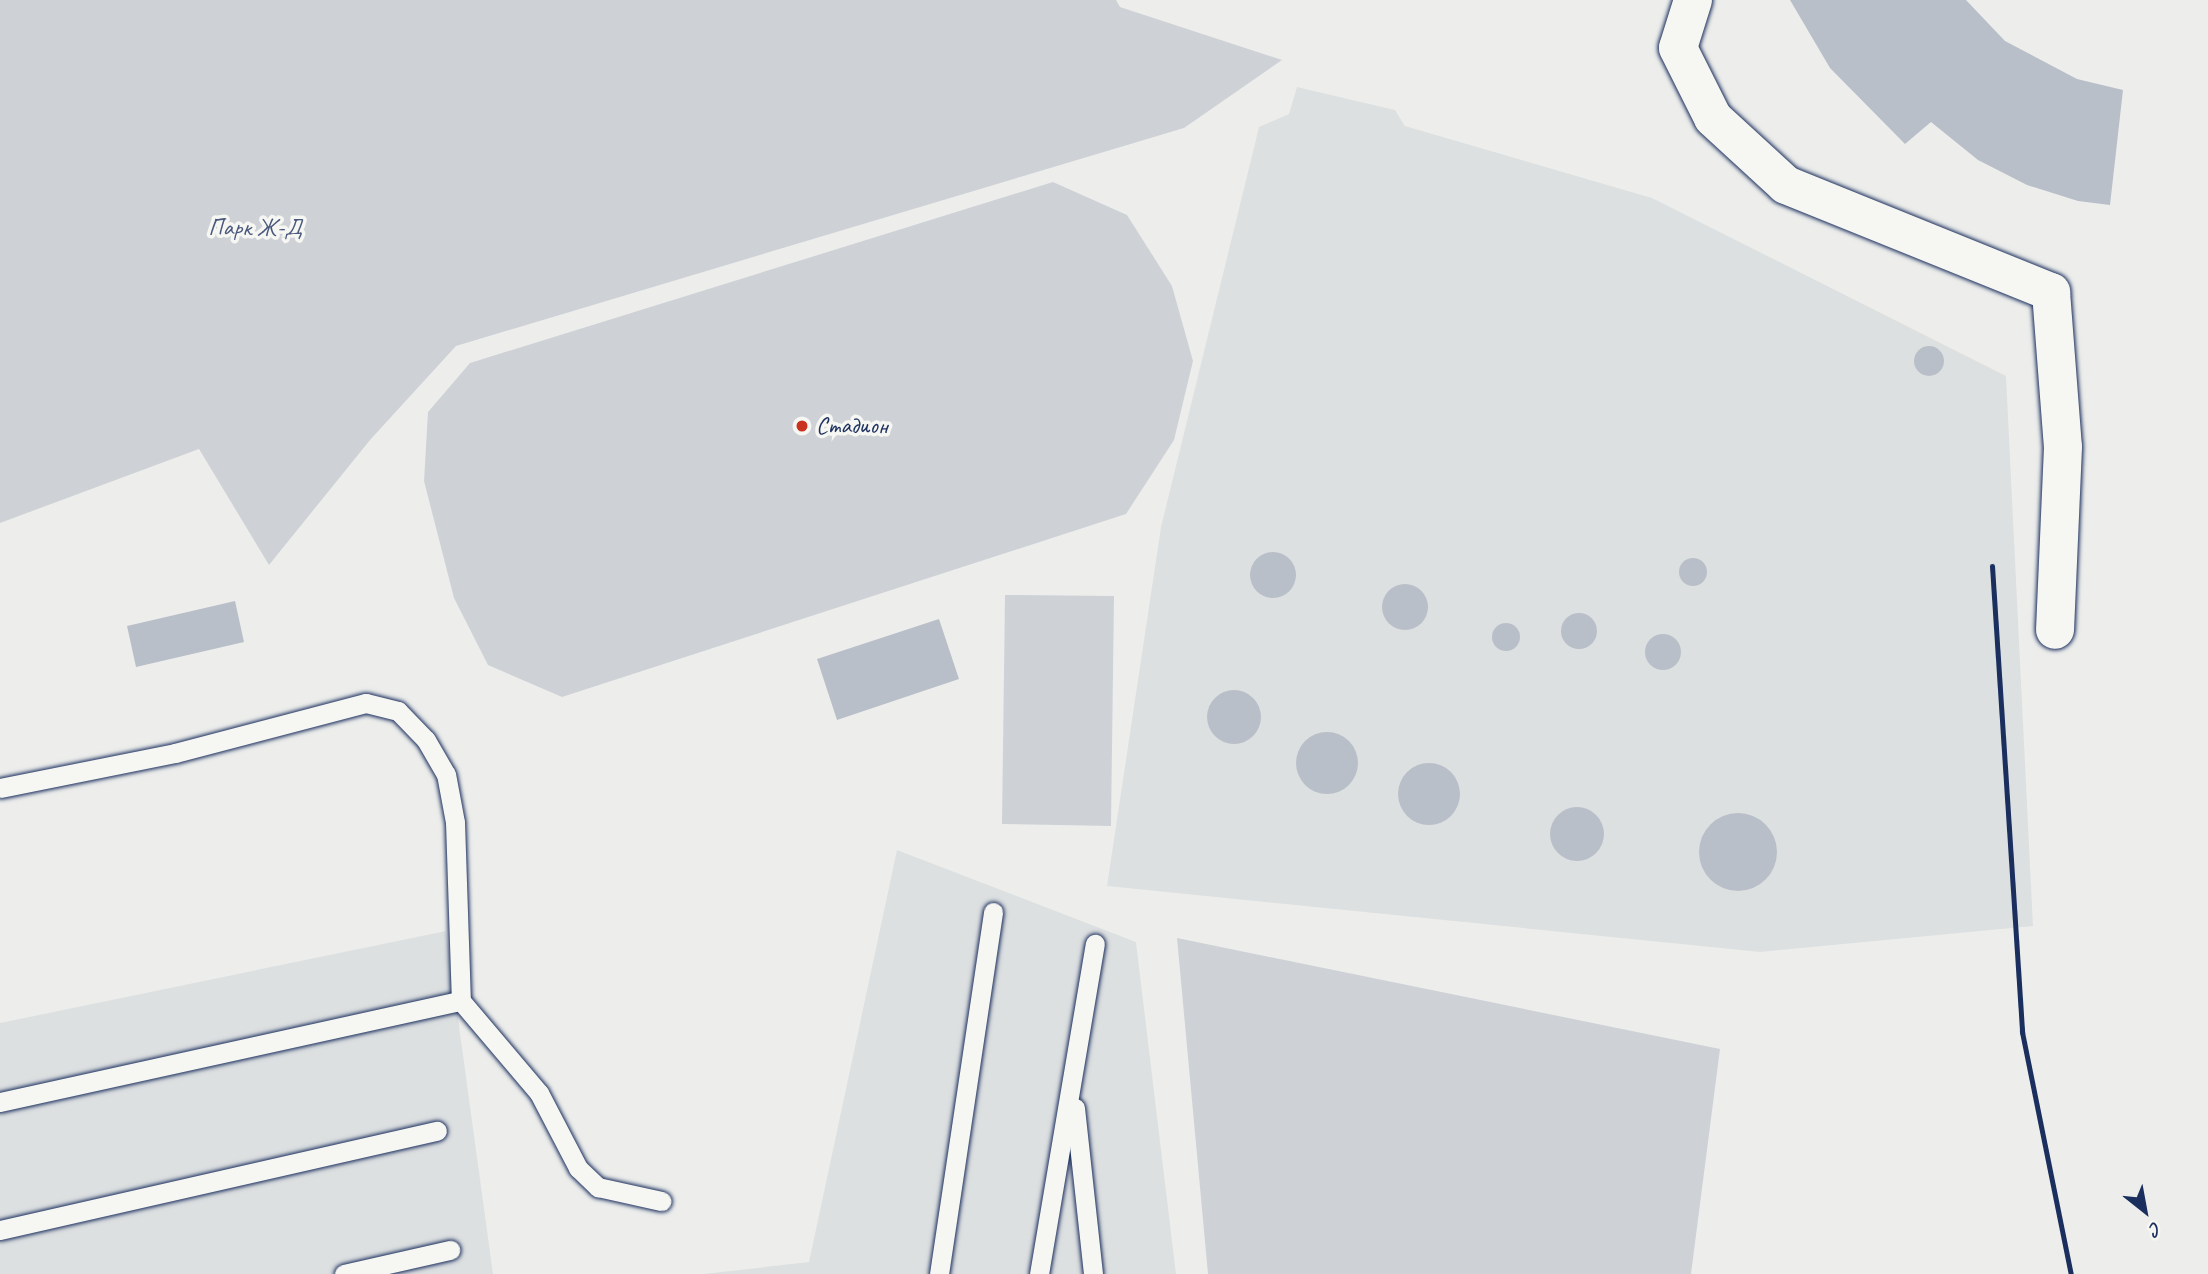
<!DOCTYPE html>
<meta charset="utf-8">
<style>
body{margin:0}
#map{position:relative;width:2208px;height:1274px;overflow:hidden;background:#edeeec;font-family:Caveat,sans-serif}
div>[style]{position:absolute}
.built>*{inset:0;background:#dde0e1}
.green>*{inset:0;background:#ced2d7}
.building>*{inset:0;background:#b9bfc8}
.round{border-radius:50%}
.roads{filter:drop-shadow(0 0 2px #1b2f5e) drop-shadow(0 0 2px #1b2f5e)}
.service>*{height:19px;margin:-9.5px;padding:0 9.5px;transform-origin:9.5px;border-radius:9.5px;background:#f6f6f2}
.minor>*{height:38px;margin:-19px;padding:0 19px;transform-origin:19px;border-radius:19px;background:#f6f6f2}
.rail>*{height:5px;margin:-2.5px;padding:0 2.5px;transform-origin:2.5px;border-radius:2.5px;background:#1b2f5e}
.dots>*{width:19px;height:19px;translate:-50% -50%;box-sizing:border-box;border:4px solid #f6f6f2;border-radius:50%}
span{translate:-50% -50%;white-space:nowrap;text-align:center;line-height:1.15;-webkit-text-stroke:7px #f6f6f2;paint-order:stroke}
.park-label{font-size:24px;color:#48587c}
.poi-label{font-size:24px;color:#1b2f5e}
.left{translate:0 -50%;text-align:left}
.north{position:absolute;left:2110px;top:1176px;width:70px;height:70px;-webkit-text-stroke:5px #f6f6f2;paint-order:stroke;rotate:149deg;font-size:19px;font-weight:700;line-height:28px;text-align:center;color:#1b2f5e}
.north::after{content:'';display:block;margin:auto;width:24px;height:32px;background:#1b2f5e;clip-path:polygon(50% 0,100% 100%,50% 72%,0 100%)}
</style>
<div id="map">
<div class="built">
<div style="clip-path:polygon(1297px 87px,1395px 110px,1405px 126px,1652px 198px,2006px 376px,2033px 926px,1760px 952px,1107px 886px,1161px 527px,1259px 127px,1289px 114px)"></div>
<div style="clip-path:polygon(897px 850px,1136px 942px,1176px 1274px,704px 1274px,809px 1262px)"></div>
<div style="clip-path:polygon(446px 931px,493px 1274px,0 1274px,0 1023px)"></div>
</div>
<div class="green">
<div style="clip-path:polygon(0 0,1116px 0,1120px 7px,1282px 60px,1184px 128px,456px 346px,370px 440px,269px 565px,199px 449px,0 523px)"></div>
<div style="clip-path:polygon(1053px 182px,1127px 215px,1172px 286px,1193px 361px,1174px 440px,1126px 514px,562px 697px,488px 665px,454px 598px,424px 481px,428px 412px,470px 363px)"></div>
<div style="clip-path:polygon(1005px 595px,1114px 596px,1111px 826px,1002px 824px)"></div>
<div style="clip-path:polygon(1177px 938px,1720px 1049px,1691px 1274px,1208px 1274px)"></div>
</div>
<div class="building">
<div style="clip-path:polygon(1790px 0,1966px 0,2005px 41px,2077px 79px,2123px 90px,2110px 205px,2078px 201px,2027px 185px,1978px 160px,1931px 122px,1905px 144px,1830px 68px)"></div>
<div class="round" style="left:1914px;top:346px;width:30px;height:30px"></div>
<div class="round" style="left:1250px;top:552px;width:46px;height:46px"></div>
<div class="round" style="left:1679px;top:558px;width:28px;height:28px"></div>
<div class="round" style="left:1382px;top:584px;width:46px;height:46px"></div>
<div style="clip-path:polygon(235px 601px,244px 642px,136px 667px,127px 626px)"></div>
<div class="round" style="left:1561px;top:613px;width:36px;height:36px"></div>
<div style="clip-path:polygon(939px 619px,959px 679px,837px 720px,817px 659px)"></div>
<div class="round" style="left:1492px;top:623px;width:28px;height:28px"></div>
<div class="round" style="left:1645px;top:634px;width:36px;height:36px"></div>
<div class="round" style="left:1207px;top:690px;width:54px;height:54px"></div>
<div class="round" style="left:1296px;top:732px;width:62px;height:62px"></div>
<div class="round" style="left:1398px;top:763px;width:62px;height:62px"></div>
<div class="round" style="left:1550px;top:807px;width:54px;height:54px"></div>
<div class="round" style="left:1699px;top:813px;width:78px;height:78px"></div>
</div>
<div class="roads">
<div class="service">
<div style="left:0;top:788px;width:178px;rotate:-11.3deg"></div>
<div style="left:175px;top:753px;width:197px;rotate:-14.7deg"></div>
<div style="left:366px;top:703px;width:33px;rotate:14deg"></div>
<div style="left:398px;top:711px;width:40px;rotate:46deg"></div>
<div style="left:426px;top:740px;width:39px;rotate:60deg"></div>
<div style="left:446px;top:774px;width:49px;rotate:79.4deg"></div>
<div style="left:455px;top:822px;width:179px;rotate:88.1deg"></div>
<div style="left:461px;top:1001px;width:121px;rotate:49.7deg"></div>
<div style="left:539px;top:1093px;width:85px;rotate:62.5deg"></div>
<div style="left:578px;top:1168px;width:28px;rotate:44deg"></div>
<div style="left:598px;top:1187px;width:65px;rotate:12.5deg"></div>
<div style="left:0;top:1102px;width:472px;rotate:-12.4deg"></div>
<div style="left:1075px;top:1108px;width:167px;rotate:83.8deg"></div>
<div style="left:0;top:1230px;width:448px;rotate:-12.8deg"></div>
<div style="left:344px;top:1274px;width:109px;rotate:-12.8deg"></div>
<div style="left:939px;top:1274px;width:366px;rotate:-81.5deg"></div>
<div style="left:1039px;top:1274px;width:335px;rotate:-80.4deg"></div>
</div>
<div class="minor">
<div style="left:1693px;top:0;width:50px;rotate:107.4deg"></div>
<div style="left:1678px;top:48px;width:78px;rotate:63.4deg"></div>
<div style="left:1713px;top:118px;width:99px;rotate:42.5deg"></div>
<div style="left:1786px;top:185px;width:286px;rotate:22deg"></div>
<div style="left:2051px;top:292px;width:155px;rotate:85.6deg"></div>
<div style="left:2063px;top:447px;width:183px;rotate:92.5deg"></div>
</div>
</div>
<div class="rail">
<div style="left:1992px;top:566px;width:467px;rotate:86.3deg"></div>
<div style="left:2022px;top:1032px;width:247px;rotate:78.6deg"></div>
</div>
<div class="dots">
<div style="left:802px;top:426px;background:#c8321e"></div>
</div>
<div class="park-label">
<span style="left:255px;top:228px">Парк Ж-Д</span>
</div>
<div class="poi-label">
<span class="left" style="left:816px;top:426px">Стадион</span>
</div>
<div class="north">С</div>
</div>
